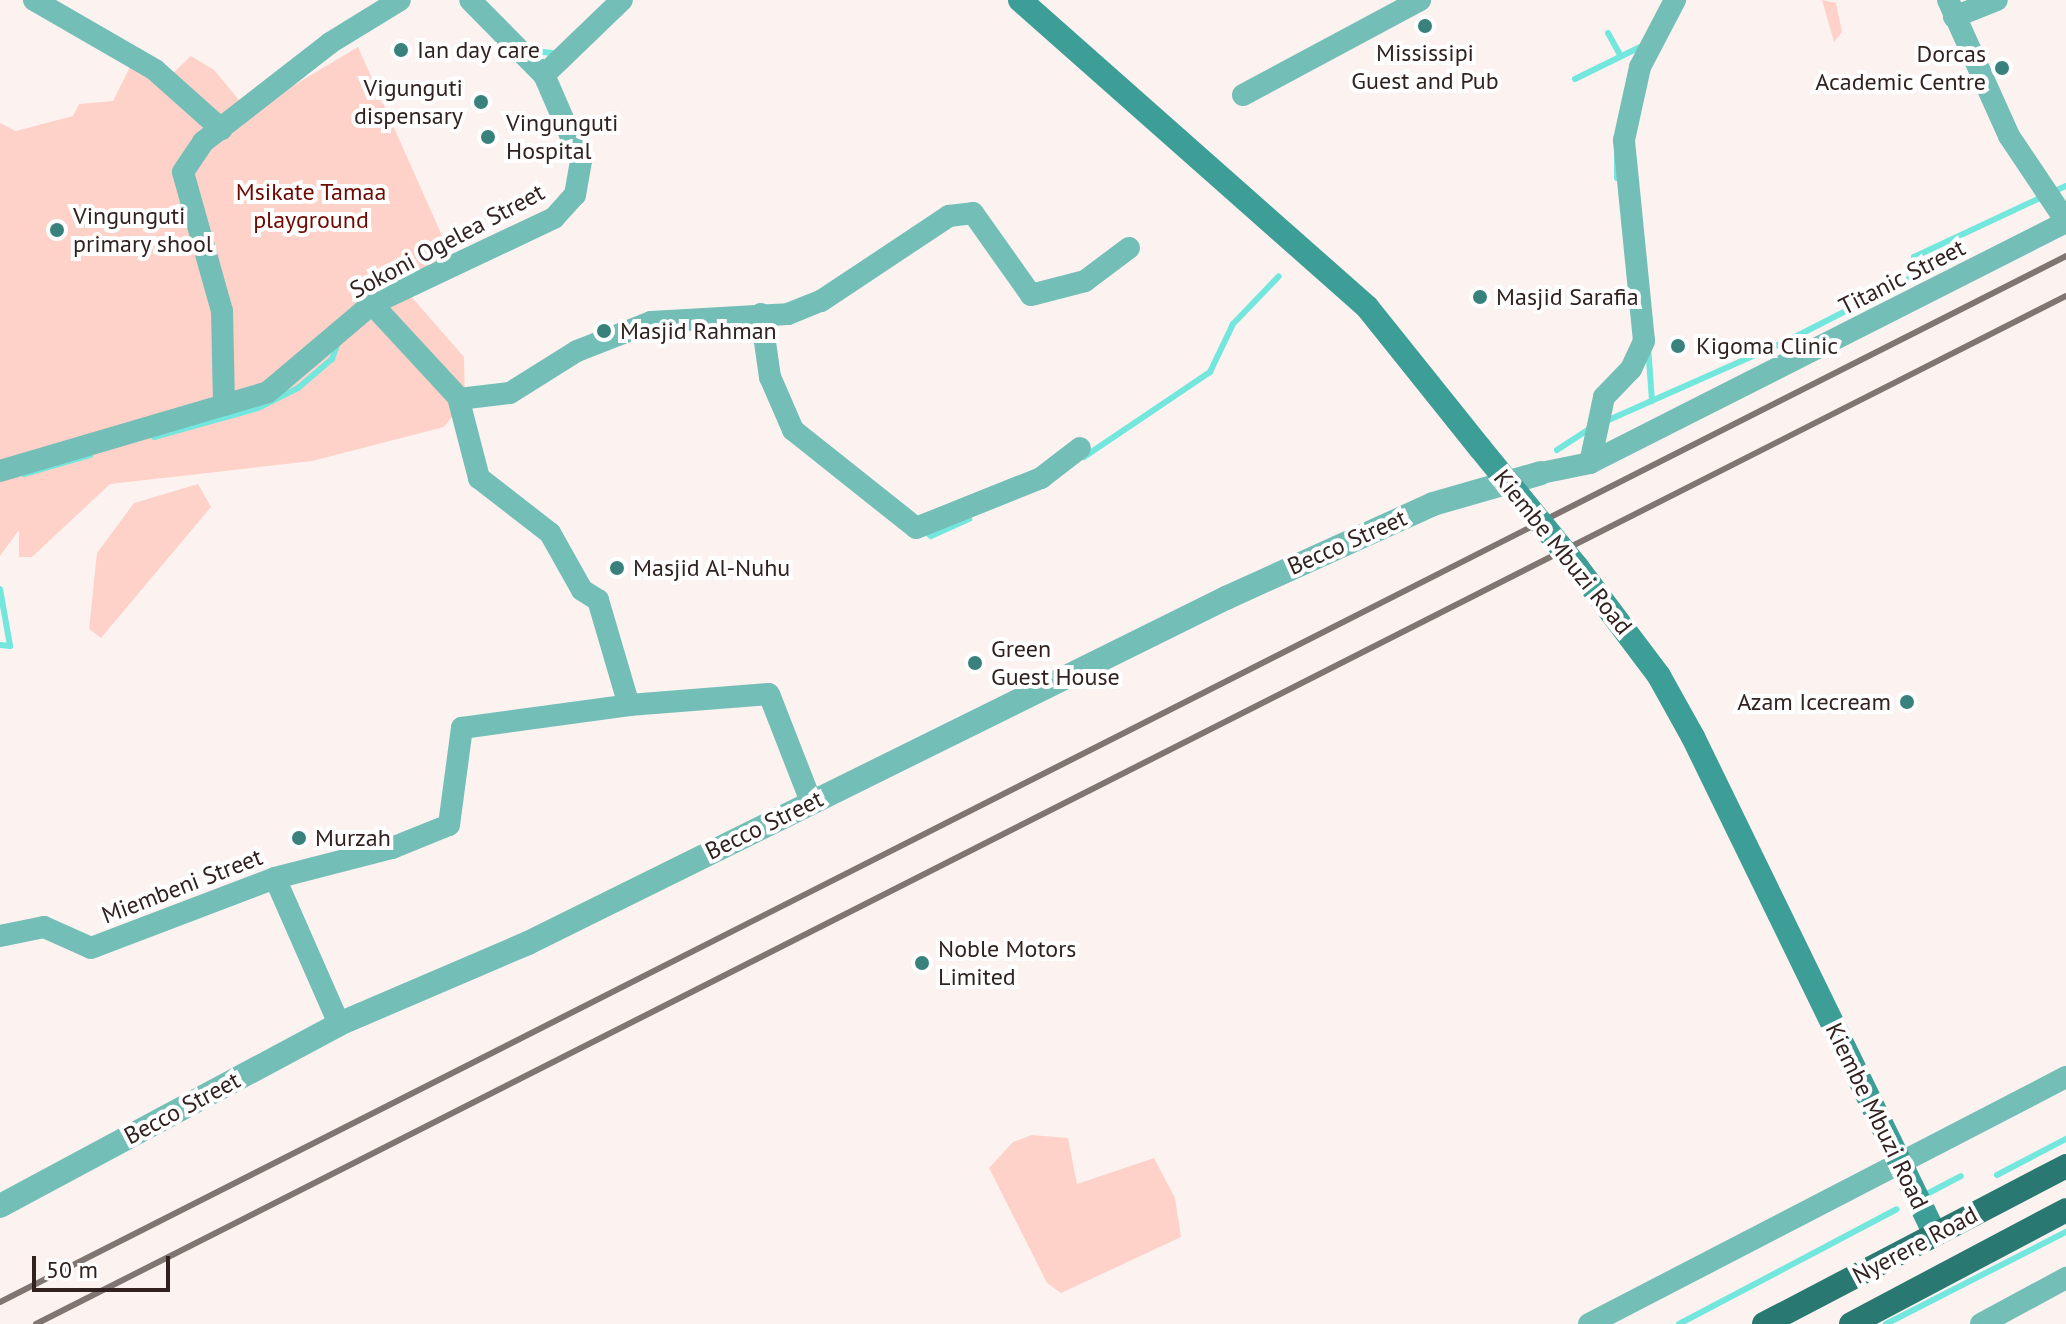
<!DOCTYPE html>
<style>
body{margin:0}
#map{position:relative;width:2066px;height:1324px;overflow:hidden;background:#fcf3f1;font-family:"PT Sans",sans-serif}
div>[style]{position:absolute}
.green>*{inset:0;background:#ffd2c9}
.stream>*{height:6px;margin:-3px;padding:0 3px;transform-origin:3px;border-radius:3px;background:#73e6dd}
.minor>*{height:22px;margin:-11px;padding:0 11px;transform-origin:11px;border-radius:11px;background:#74beb8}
.tertiary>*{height:24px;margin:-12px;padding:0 12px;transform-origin:12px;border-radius:12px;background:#74beb8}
.secondary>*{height:24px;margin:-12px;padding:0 12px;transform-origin:12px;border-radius:12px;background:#3d9e97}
.trunk>*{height:24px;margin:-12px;padding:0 12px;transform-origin:12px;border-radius:12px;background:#297872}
.rail>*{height:6px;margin:-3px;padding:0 3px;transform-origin:3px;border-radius:3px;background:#817572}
.secondary-bridge>*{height:24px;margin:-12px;padding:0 12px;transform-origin:12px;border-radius:12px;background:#3d9e97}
.dots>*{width:22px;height:22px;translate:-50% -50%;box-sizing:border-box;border:4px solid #fff;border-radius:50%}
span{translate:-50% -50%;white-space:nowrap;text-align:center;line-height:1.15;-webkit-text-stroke:8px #fff;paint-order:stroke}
.poi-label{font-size:24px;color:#31221f}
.left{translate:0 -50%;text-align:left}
.right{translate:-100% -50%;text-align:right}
.park-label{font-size:24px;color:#700800}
.street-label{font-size:24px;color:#31221f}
.scale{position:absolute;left:32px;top:1256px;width:138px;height:36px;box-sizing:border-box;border:4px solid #31221f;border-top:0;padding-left:10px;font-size:24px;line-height:28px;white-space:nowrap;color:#31221f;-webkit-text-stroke:6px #fff;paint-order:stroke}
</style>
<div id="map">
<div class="green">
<div style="clip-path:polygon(1822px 0,1836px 3px,1842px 32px,1834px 42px)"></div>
<div style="clip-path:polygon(358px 47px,456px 267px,402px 286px,464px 357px,465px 401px,444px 427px,312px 461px,110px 484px,32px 557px,19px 557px,19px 530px,0 556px,0 123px,16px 131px,73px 116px,79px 104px,113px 101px,132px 63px,170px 76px,191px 56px,214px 70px,249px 112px)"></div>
<div style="clip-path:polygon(198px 484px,211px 507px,101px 638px,89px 629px,97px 553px,134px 503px)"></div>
<div style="clip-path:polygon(1032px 1135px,1068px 1138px,1077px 1184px,1154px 1158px,1175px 1198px,1181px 1237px,1061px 1293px,1047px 1283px,989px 1168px,1013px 1142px)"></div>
</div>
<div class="stream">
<div style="left:1608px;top:33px;width:26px;rotate:61deg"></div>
<div style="left:535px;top:51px;width:23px;rotate:7deg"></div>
<div style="left:1575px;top:79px;width:72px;rotate:-26.2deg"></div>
<div style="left:1617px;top:154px;width:24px;rotate:90deg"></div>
<div style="left:2059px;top:189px;width:8px;rotate:-23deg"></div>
<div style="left:1648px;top:346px;width:55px;rotate:85.8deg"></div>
<div style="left:1604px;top:422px;width:202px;rotate:-23.9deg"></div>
<div style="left:1789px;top:340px;width:149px;rotate:-27.1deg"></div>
<div style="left:1922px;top:272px;width:17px;rotate:-118deg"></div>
<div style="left:1914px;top:257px;width:144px;rotate:-25.1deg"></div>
<div style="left:154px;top:437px;width:108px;rotate:-15.6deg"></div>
<div style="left:258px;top:408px;width:45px;rotate:-26.6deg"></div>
<div style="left:298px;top:388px;width:45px;rotate:-40.5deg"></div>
<div style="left:332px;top:359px;width:15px;rotate:-70deg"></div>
<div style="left:1557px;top:450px;width:37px;rotate:-33deg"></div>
<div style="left:1084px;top:457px;width:152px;rotate:-34deg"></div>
<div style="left:1210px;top:372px;width:53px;rotate:-64.4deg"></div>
<div style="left:1233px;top:324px;width:66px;rotate:-46.2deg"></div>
<div style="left:24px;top:474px;width:69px;rotate:-16.1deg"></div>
<div style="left:925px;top:531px;width:8px;rotate:40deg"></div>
<div style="left:931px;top:536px;width:42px;rotate:-24.1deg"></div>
<div style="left:0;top:589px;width:58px;rotate:80deg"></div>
<div style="left:10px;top:646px;width:10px;rotate:-174deg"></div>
<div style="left:1997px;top:1175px;width:78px;rotate:-27.6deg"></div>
<div style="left:1921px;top:1197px;width:45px;rotate:-27.7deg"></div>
<div style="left:1679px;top:1324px;width:246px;rotate:-27.8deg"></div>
<div style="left:1886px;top:1324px;width:202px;rotate:-27.1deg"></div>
</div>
<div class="minor">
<div style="left:34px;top:0;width:140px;rotate:30deg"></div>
<div style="left:155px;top:70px;width:89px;rotate:41.8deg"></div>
<div style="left:1948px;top:0;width:149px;rotate:65.8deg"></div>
<div style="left:2009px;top:136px;width:102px;rotate:56.2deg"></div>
<div style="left:1954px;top:17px;width:46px;rotate:-21.6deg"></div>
<div style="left:544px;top:75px;width:108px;rotate:-43.9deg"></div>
<div style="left:1243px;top:95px;width:201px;rotate:-28.2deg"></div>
<div style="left:372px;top:304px;width:127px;rotate:47.2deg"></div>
<div style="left:458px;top:397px;width:84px;rotate:75.5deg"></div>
<div style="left:479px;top:478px;width:90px;rotate:37.8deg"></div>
<div style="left:550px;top:533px;width:65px;rotate:60.7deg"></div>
<div style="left:582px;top:590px;width:19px;rotate:32deg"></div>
<div style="left:598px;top:600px;width:109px;rotate:73.6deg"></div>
<div style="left:629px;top:705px;width:140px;rotate:-4.5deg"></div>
<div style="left:769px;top:694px;width:116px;rotate:68.7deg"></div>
<div style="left:761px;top:314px;width:64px;rotate:81.9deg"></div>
<div style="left:770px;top:377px;width:58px;rotate:66.5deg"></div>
<div style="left:793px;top:430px;width:157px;rotate:38.5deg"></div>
<div style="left:916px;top:528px;width:135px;rotate:-21.8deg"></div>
<div style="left:1041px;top:478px;width:49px;rotate:-37.6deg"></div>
<div style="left:459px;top:399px;width:51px;rotate:-6.7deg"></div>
<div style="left:510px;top:393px;width:79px;rotate:-32.1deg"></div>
<div style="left:577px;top:351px;width:79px;rotate:-21.4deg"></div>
<div style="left:651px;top:322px;width:137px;rotate:-3.3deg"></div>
<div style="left:788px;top:314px;width:35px;rotate:-22deg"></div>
<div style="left:821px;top:301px;width:154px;rotate:-33.6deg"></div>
<div style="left:949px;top:216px;width:24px;rotate:-7deg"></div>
<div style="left:973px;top:213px;width:100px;rotate:54.7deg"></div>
<div style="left:1031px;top:295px;width:56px;rotate:-14.5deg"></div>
<div style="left:1085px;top:281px;width:55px;rotate:-36.9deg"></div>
<div style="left:224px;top:405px;width:94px;rotate:-91.2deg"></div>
<div style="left:222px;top:311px;width:144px;rotate:-105.7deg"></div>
<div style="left:183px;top:172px;width:36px;rotate:-56deg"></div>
<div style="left:203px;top:142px;width:161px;rotate:-37.9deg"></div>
<div style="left:330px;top:43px;width:82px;rotate:-31.6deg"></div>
<div style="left:1590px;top:463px;width:534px;rotate:-26.85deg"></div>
<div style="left:0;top:471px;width:279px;rotate:-16.4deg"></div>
<div style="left:268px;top:392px;width:136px;rotate:-40.2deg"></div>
<div style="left:372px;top:304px;width:201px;rotate:-25.3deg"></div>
<div style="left:554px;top:218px;width:31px;rotate:-48deg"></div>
<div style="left:575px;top:195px;width:36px;rotate:-80deg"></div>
<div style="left:581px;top:160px;width:93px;rotate:-113.5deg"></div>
<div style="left:544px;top:75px;width:105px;rotate:-134.6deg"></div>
<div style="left:1541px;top:473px;width:50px;rotate:-11.5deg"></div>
<div style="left:1590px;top:463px;width:67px;rotate:-78deg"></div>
<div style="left:1604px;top:397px;width:39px;rotate:-46deg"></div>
<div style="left:1631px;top:369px;width:31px;rotate:-65deg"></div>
<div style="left:1644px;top:341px;width:202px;rotate:-95.7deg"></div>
<div style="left:1624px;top:140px;width:75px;rotate:-77.6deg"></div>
<div style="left:1640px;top:67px;width:76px;rotate:-62.4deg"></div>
<div style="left:275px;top:878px;width:159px;rotate:66.3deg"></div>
<div style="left:0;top:936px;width:45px;rotate:-11.6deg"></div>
<div style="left:44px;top:927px;width:51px;rotate:24.1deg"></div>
<div style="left:91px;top:948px;width:197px;rotate:-20.8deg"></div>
<div style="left:275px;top:878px;width:121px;rotate:-14.4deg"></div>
<div style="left:392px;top:848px;width:61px;rotate:-22deg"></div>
<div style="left:449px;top:825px;width:98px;rotate:-82.4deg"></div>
<div style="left:462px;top:728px;width:169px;rotate:-7.8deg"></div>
<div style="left:1589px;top:1324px;width:537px;rotate:-27.38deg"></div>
<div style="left:1981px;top:1324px;width:97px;rotate:-28.4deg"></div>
</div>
<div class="tertiary">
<div style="left:0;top:1206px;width:385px;rotate:-28.2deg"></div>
<div style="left:339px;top:1024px;width:206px;rotate:-23.2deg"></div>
<div style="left:528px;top:943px;width:779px;rotate:-26.3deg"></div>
<div style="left:1226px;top:598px;width:227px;rotate:-24.4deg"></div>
<div style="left:1433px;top:504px;width:112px;rotate:-16deg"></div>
</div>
<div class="secondary">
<div style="left:1020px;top:0;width:463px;rotate:41.5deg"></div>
<div style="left:1367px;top:307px;width:181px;rotate:51.3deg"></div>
<div style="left:1577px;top:567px;width:136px;rotate:53deg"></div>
<div style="left:1659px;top:676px;width:70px;rotate:60.9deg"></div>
<div style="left:1693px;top:737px;width:551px;rotate:64.04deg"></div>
</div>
<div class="trunk">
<div style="left:1764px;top:1324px;width:341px;rotate:-27.6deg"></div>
<div style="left:1851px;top:1324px;width:243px;rotate:-27.9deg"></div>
</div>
<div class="rail">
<div style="left:0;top:1302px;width:2316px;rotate:-26.85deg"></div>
<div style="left:36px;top:1324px;width:2275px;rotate:-26.86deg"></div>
</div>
<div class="secondary-bridge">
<div style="left:1480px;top:448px;width:154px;rotate:50.8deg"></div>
</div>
<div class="dots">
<div style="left:1425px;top:26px;background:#39817c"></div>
<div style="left:401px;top:50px;background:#39817c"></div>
<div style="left:2002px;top:68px;background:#39817c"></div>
<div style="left:481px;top:102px;background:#39817c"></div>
<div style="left:488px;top:137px;background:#39817c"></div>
<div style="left:57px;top:230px;background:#39817c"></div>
<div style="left:1480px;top:297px;background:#39817c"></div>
<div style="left:604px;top:331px;background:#39817c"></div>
<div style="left:1678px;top:346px;background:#39817c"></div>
<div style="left:617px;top:568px;background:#39817c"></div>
<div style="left:975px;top:663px;background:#39817c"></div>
<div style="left:1907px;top:702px;background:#39817c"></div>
<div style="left:299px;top:838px;background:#39817c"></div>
<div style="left:922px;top:963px;background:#39817c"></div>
</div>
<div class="poi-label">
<span class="left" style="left:417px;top:50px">Ian day care</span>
<span style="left:1425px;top:67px">Mississipi<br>Guest and Pub</span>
<span class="right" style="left:1986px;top:68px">Dorcas<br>Academic Centre</span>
<span class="right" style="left:463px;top:102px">Vigunguti<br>dispensary</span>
<span class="left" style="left:506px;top:137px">Vingunguti<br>Hospital</span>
<span class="left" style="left:73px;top:230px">Vingunguti<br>primary shool</span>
<span class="left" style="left:1496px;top:297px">Masjid Sarafia</span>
<span class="left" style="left:620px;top:331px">Masjid Rahman</span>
<span class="left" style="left:1696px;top:346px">Kigoma Clinic</span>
<span class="left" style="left:633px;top:568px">Masjid Al-Nuhu</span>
<span class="left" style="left:991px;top:663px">Green<br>Guest House</span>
<span class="right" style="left:1891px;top:702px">Azam Icecream</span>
<span class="left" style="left:315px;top:838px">Murzah</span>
<span class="left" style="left:938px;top:963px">Noble Motors<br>Limited</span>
</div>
<div class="park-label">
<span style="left:311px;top:206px">Msikate Tamaa<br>playground</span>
</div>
<div class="street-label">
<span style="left:447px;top:241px;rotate:-28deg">Sokoni Ogelea Street</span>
<span style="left:1902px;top:277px;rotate:-27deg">Titanic Street</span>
<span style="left:1347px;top:542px;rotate:-24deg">Becco Street</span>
<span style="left:1563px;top:552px;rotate:51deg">Kiembe Mbuzi Road</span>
<span style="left:764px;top:825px;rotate:-26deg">Becco Street</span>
<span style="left:182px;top:886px;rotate:-21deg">Miembeni Street</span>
<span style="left:182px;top:1108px;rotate:-28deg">Becco Street</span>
<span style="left:1877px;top:1116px;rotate:64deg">Kiembe Mbuzi Road</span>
<span style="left:1915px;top:1245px;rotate:-28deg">Nyerere Road</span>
</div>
<div class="scale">50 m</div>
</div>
